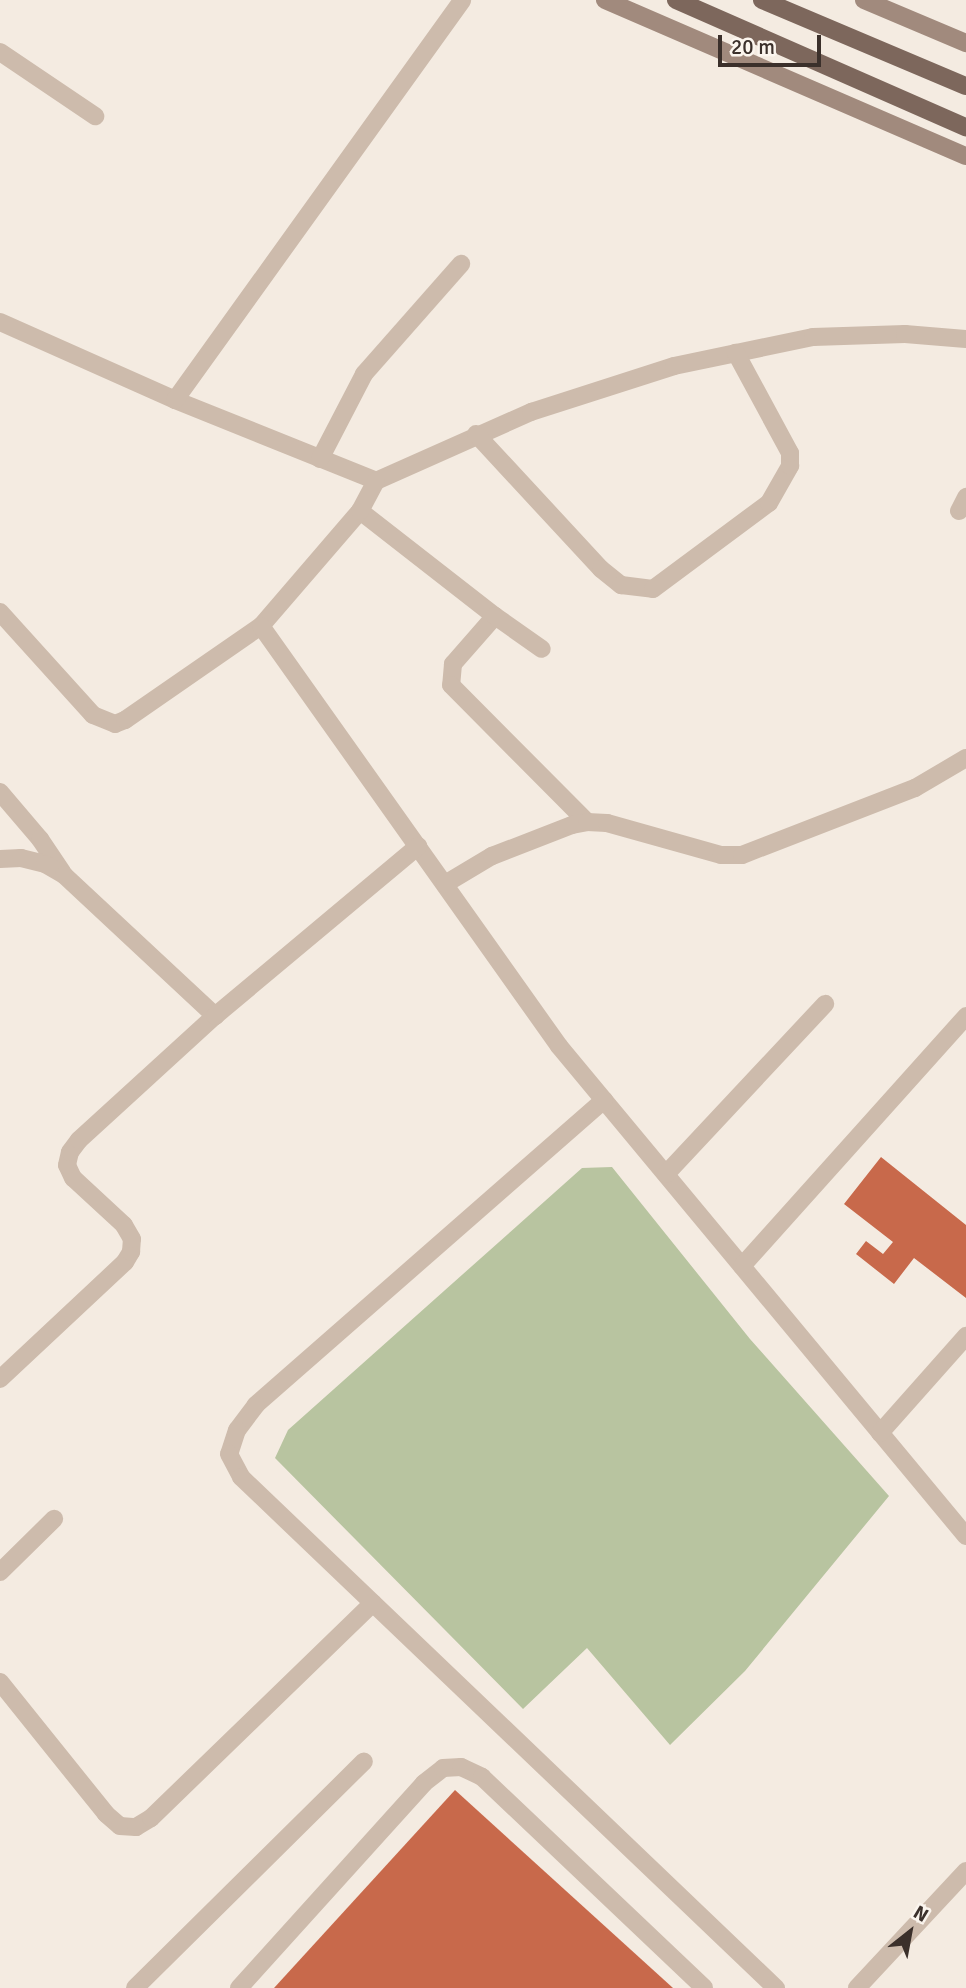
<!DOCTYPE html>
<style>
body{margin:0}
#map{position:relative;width:966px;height:1988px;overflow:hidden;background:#f4ebe1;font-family:Signika,sans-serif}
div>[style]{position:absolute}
.green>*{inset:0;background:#b8c4a0}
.building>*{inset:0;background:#c8694b}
.lane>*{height:18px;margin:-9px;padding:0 9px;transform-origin:9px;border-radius:9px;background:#cdbbac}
.street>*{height:18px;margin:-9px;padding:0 9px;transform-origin:9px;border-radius:9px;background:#cdbbac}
.secondary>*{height:18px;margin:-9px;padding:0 9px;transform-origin:9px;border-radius:9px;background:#a18a7d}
.primary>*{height:18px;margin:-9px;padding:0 9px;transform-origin:9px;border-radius:9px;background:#7d675c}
span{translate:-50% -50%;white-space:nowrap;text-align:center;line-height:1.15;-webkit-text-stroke:5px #fbf5ee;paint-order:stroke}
.north{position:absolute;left:875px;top:1897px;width:70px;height:70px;-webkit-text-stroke:5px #fbf5ee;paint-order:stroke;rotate:31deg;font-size:19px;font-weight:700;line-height:28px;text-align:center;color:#3b302b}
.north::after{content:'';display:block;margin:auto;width:24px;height:32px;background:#3b302b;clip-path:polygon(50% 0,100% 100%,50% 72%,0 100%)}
.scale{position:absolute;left:718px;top:35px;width:103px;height:32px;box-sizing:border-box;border:4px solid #3b302b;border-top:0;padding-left:9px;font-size:21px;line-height:24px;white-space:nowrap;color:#3b302b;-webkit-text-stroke:5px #fbf5ee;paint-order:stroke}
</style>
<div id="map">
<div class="green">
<div style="clip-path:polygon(612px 1167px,750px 1339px,889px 1496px,745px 1671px,670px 1745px,587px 1648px,523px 1709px,275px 1458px,288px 1430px,582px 1168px)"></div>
</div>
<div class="building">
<div style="clip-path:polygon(881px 1157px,966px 1225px,966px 1298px,914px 1258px,894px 1284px,856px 1254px,866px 1241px,883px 1254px,893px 1242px,844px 1204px)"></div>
<div style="clip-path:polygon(455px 1790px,673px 1988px,274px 1988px)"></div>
</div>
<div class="lane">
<div style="left:135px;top:1988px;width:322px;rotate:-44.7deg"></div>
<div style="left:239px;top:1988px;width:276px;rotate:-47.9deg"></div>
<div style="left:424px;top:1783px;width:24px;rotate:-38deg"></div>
<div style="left:443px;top:1768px;width:18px;rotate:-3deg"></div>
<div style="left:461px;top:1767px;width:23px;rotate:25deg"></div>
<div style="left:482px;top:1777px;width:306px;rotate:43.5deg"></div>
</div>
<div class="street">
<div style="left:0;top:52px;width:115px;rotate:34deg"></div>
<div style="left:0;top:322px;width:192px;rotate:24deg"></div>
<div style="left:175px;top:400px;width:217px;rotate:21.9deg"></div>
<div style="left:376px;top:481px;width:170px;rotate:-24deg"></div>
<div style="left:531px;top:412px;width:150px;rotate:-17.8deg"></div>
<div style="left:674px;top:366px;width:142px;rotate:-11.8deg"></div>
<div style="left:813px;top:337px;width:92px;rotate:-1.9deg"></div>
<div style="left:905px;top:334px;width:61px;rotate:4.7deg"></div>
<div style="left:175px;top:400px;width:492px;rotate:-54.3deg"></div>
<div style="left:476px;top:434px;width:184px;rotate:47.2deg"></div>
<div style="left:601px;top:569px;width:26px;rotate:39deg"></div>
<div style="left:621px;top:585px;width:32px;rotate:7deg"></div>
<div style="left:653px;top:589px;width:144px;rotate:-36.6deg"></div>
<div style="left:769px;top:503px;width:43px;rotate:-60.4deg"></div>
<div style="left:790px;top:466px;width:13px;rotate:-90deg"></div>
<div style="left:790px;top:453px;width:114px;rotate:-118.4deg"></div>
<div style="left:320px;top:459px;width:96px;rotate:-62.6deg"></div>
<div style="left:364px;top:374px;width:147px;rotate:-48.6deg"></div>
<div style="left:360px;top:511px;width:171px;rotate:37.9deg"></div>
<div style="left:495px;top:616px;width:64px;rotate:131.2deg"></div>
<div style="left:453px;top:664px;width:21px;rotate:95deg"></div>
<div style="left:451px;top:685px;width:193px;rotate:45.2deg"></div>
<div style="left:959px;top:511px;width:16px;rotate:-63deg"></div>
<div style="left:0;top:612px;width:139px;rotate:47.9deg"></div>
<div style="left:93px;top:715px;width:24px;rotate:22deg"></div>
<div style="left:115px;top:724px;width:11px;rotate:-22deg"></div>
<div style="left:125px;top:720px;width:165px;rotate:-34.7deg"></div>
<div style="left:261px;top:626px;width:152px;rotate:-49.3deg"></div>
<div style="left:360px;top:511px;width:34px;rotate:-62deg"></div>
<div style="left:495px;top:616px;width:57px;rotate:35.1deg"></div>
<div style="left:261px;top:626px;width:515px;rotate:54.64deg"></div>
<div style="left:559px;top:1046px;width:637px;rotate:50.29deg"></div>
<div style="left:0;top:792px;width:62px;rotate:49.6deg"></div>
<div style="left:40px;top:839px;width:40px;rotate:56deg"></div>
<div style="left:0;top:859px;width:21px;rotate:-3deg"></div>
<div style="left:21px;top:858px;width:25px;rotate:14deg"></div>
<div style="left:45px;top:864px;width:22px;rotate:30deg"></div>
<div style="left:64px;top:875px;width:207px;rotate:43deg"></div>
<div style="left:445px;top:884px;width:55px;rotate:-30.8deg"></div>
<div style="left:492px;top:856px;width:86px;rotate:-21.2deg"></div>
<div style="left:572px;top:825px;width:15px;rotate:-11deg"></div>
<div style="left:587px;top:822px;width:20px;rotate:3deg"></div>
<div style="left:607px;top:823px;width:118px;rotate:15.7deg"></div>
<div style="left:721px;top:855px;width:21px"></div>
<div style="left:742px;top:855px;width:186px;rotate:-21.2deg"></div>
<div style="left:915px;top:788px;width:59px;rotate:-30.5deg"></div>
<div style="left:604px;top:1100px;width:463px;rotate:138.8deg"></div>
<div style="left:256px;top:1405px;width:31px;rotate:127deg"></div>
<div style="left:237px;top:1430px;width:25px;rotate:108deg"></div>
<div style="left:229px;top:1454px;width:26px;rotate:62deg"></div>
<div style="left:241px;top:1477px;width:740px;rotate:43.69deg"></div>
<div style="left:666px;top:1174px;width:233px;rotate:-46.9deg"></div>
<div style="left:742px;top:1266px;width:336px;rotate:-48.1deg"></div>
<div style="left:0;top:1379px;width:171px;rotate:-43.1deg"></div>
<div style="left:125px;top:1262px;width:12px;rotate:-59deg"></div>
<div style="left:131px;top:1252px;width:13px;rotate:-86deg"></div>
<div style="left:132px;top:1239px;width:16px;rotate:-120deg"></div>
<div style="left:124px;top:1225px;width:69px;rotate:-137.3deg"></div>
<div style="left:73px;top:1178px;width:14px;rotate:-115deg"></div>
<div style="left:67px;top:1165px;width:13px;rotate:-77deg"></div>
<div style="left:70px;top:1152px;width:15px;rotate:-53deg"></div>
<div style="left:79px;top:1140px;width:184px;rotate:-42.4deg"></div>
<div style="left:215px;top:1016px;width:265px;rotate:-39.9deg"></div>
<div style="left:880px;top:1433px;width:130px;rotate:-48.4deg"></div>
<div style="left:0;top:1572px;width:76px;rotate:-44.5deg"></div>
<div style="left:0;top:1682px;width:169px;rotate:51.2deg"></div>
<div style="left:106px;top:1814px;width:18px;rotate:41deg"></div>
<div style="left:120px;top:1826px;width:16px;rotate:4deg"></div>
<div style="left:136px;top:1827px;width:17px;rotate:-31deg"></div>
<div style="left:151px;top:1818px;width:309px;rotate:-44.1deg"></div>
<div style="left:857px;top:1988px;width:160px;rotate:-47deg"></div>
</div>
<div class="secondary">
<div style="left:605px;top:0;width:393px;rotate:23.4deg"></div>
<div style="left:864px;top:0;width:111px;rotate:22.9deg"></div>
</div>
<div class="primary">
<div style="left:676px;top:0;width:317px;rotate:23.7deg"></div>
<div style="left:762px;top:0;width:221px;rotate:22.9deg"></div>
</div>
<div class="north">N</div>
<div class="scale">20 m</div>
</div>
